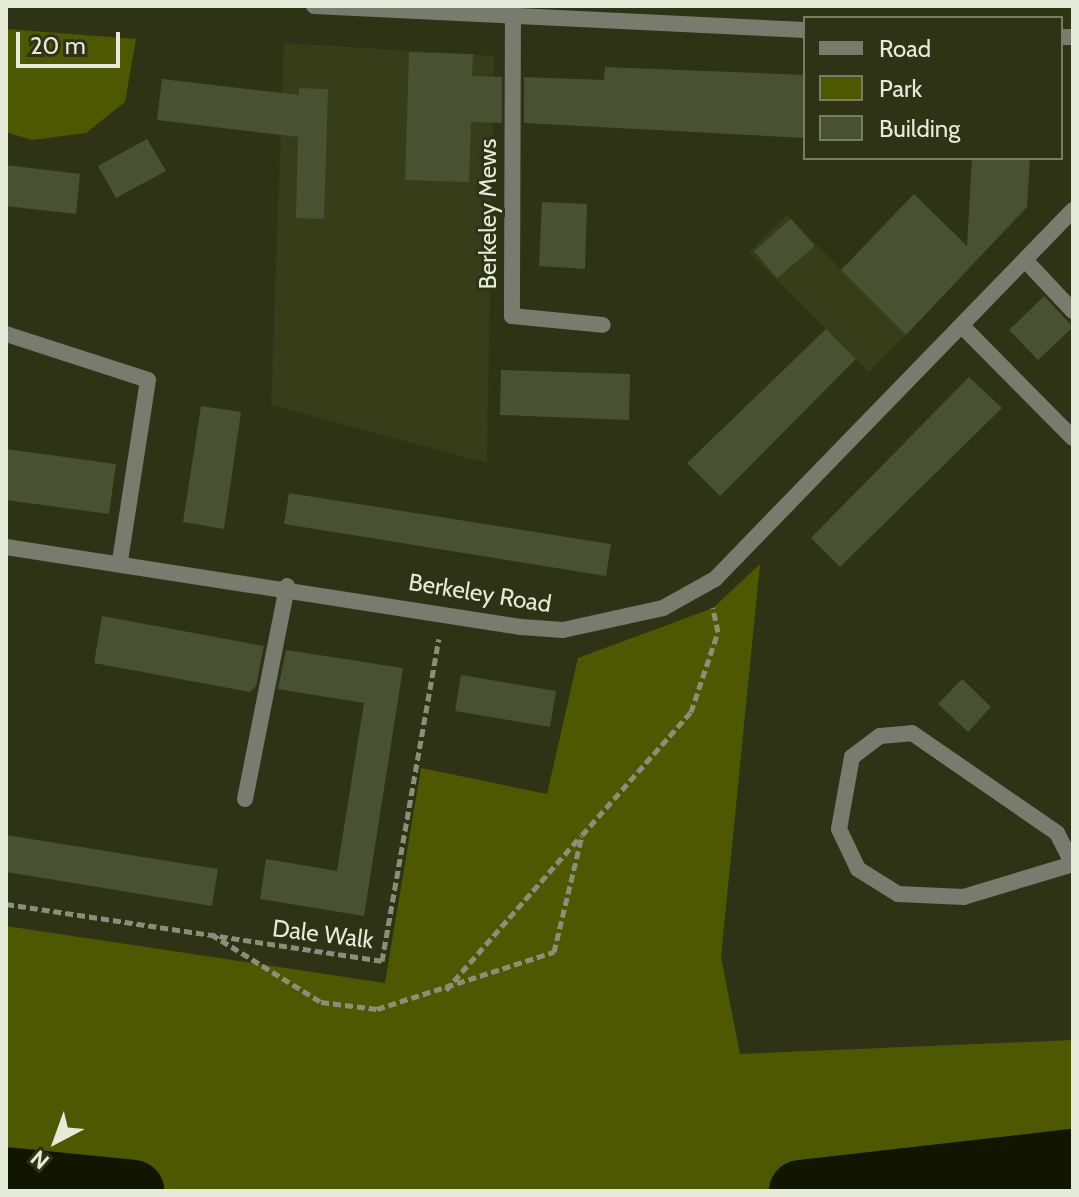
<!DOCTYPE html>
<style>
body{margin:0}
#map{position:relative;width:1079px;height:1197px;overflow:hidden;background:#2e3316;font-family:Cabin,sans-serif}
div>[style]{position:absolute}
.built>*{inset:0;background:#373d19}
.green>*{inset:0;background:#4e5800}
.river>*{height:62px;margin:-31px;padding:0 31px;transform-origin:31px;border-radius:31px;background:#121600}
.building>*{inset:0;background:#4a5032}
.path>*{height:5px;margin-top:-2.5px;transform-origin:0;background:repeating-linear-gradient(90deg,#8b8f78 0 8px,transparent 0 12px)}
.lane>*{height:16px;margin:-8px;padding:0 8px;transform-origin:8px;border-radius:8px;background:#787b6d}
.street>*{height:16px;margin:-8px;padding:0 8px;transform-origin:8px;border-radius:8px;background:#787b6d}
span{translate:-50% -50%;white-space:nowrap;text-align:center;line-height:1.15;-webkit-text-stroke:6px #2e3316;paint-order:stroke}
.street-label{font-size:24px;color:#e6ead9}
.frame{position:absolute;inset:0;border:8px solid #e6ead9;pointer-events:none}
.legend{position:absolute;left:803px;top:16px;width:260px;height:144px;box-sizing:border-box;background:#2e3316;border:2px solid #787c64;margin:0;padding:10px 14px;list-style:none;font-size:24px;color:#e6ead9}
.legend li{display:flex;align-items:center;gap:16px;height:40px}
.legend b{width:40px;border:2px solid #787c64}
.north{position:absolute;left:16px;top:1101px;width:80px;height:80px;-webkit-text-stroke:6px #2e3316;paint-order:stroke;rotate:221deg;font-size:22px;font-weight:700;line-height:32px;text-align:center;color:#e6ead9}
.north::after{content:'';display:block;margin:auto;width:28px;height:36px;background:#e6ead9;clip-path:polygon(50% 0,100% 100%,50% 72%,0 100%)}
.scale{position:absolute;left:16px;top:32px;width:104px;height:36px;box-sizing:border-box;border:4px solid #e6ead9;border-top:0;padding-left:10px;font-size:24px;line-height:28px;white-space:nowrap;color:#e6ead9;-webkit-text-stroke:6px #2e3316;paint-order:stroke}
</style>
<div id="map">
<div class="built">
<div style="clip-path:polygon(284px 43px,494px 56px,487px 463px,271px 405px)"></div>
<div style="clip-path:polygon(787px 215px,906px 335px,869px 372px,749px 252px)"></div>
</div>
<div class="green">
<div style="clip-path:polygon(6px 29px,136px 39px,125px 102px,86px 133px,32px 140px,6px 132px)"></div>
<div style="clip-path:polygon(760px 564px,721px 957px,740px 1054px,1073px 1040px,1073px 1191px,6px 1191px,6px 926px,385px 983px,421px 768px,547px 794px,578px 658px,713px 608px)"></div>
</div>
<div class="river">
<div style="left:6px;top:1178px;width:128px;rotate:5.8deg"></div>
<div style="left:800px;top:1191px;width:275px;rotate:-6.5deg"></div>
</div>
<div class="building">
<div style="clip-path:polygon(409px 52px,473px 54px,472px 76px,502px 77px,502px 123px,471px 122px,469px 182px,405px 180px)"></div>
<div style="clip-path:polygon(605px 67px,805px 75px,805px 138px,524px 123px,524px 77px,604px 80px)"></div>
<div style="clip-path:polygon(162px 79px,299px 95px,299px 88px,328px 89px,324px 219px,296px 218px,298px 137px,157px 120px)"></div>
<div style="clip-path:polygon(147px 139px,166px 171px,116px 198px,98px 166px)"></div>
<div style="clip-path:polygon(972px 158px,1030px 158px,1027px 207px,906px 335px,841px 270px,914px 194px,967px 246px)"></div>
<div style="clip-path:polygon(6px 165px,80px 174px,76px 214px,6px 206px)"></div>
<div style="clip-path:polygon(542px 202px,587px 204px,585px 269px,539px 266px)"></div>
<div style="clip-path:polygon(791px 219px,815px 246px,777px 278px,754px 251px)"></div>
<div style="clip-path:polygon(1044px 296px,1073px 327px,1038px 360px,1009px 330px)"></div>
<div style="clip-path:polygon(826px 329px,856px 359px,720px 496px,687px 463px)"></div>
<div style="clip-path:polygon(501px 370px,630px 374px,629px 420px,500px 415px)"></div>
<div style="clip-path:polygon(969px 377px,1002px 408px,840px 567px,811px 538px)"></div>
<div style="clip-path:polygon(201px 406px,241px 412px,224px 529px,183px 522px)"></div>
<div style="clip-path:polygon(6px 449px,116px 464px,109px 514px,6px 500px)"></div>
<div style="clip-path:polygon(289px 493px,611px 544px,606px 576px,284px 524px)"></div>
<div style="clip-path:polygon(102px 616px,264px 646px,256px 686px,250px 692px,94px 663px)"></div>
<div style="clip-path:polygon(286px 650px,403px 668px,364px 916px,260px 899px,266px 859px,337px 871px,364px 703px,278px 689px)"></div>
<div style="clip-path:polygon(461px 675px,556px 691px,550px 727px,455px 711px)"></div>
<div style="clip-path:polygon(962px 679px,991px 707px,968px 732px,938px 704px)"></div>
<div style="clip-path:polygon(6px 835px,218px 869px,212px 906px,6px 872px)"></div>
</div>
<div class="path">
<div style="left:6px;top:904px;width:380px;rotate:8.6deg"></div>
<div style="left:382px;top:961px;width:327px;rotate:-80deg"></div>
<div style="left:211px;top:934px;width:129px;rotate:31.7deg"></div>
<div style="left:321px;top:1002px;width:56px;rotate:7.1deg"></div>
<div style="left:377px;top:1009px;width:186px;rotate:-17.9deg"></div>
<div style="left:554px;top:952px;width:120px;rotate:-76.5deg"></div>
<div style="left:582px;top:835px;width:164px;rotate:-48.5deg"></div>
<div style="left:691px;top:712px;width:84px;rotate:-71.4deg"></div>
<div style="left:718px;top:632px;width:25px;rotate:-102deg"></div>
<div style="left:446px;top:990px;width:205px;rotate:-48.8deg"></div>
</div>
<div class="lane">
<div style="left:1026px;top:261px;width:69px;rotate:46.8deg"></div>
<div style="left:963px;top:327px;width:156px;rotate:45.3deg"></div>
<div style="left:6px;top:334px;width:149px;rotate:17.9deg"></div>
<div style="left:148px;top:380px;width:182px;rotate:98.8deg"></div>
<div style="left:912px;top:733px;width:176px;rotate:34.6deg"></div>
<div style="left:1057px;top:833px;width:35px;rotate:63deg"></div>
<div style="left:1073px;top:864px;width:114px;rotate:163.2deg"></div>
<div style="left:964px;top:897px;width:66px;rotate:-177.4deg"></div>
<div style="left:898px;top:894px;width:47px;rotate:-148deg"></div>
<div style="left:858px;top:869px;width:44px;rotate:-115.4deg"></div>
<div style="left:839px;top:829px;width:73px;rotate:-79.8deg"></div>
<div style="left:852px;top:757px;width:35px;rotate:-37deg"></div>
<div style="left:880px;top:736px;width:32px;rotate:-5deg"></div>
<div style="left:245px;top:799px;width:217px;rotate:-78.8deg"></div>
</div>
<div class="street">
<div style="left:314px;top:6px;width:492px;rotate:2.8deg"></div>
<div style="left:513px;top:6px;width:310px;rotate:90.2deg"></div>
<div style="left:512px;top:316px;width:91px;rotate:5.6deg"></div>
<div style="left:1061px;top:37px;width:12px"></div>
<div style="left:6px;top:547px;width:521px;rotate:8.83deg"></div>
<div style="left:521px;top:627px;width:42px;rotate:4.1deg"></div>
<div style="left:563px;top:630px;width:102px;rotate:-12.4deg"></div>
<div style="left:663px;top:608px;width:60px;rotate:-29.1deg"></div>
<div style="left:715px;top:579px;width:514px;rotate:-45.87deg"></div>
</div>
<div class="street-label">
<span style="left:488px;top:214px;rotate:-90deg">Berkeley Mews</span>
<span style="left:480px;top:593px;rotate:9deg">Berkeley Road</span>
<span style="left:323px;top:934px;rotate:7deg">Dale Walk</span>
</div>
<div class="frame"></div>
<ul class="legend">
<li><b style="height:10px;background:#787b6d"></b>Road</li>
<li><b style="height:22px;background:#4e5800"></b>Park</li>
<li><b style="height:22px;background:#4a5032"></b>Building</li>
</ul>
<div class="north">N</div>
<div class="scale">20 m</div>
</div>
